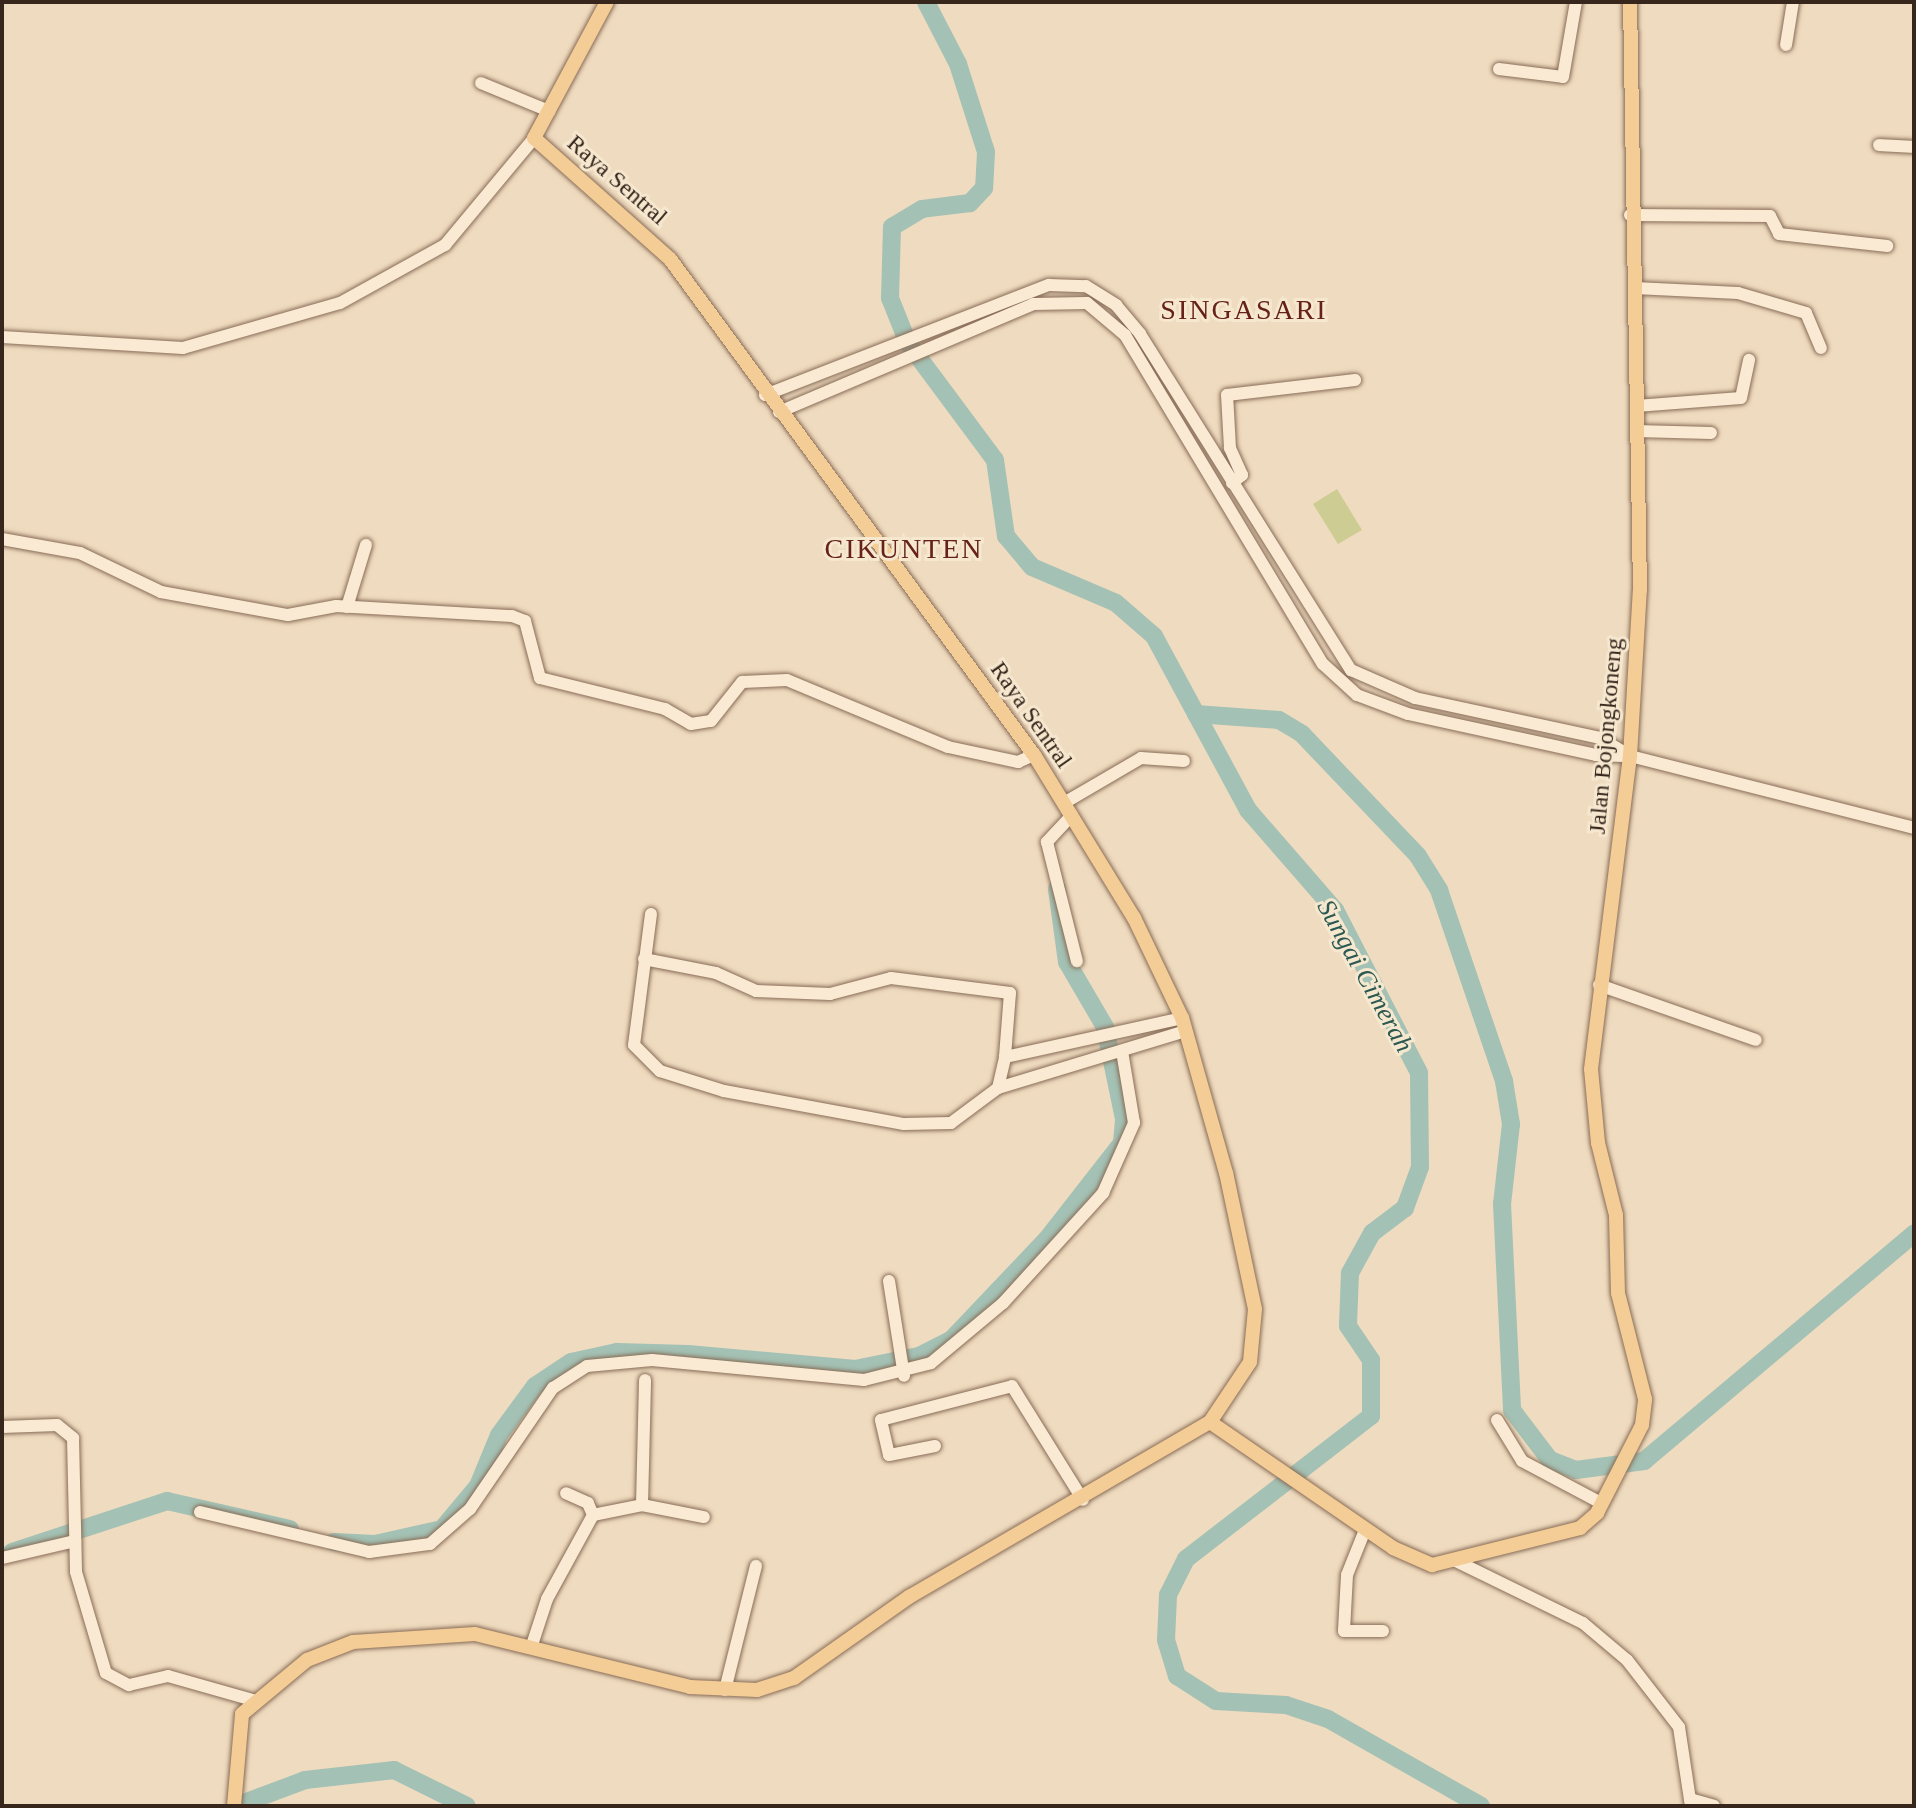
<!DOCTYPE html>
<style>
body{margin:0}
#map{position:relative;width:1916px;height:1808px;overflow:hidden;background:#efdbbf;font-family:"Times New Roman",serif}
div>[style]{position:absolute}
.green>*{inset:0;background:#cdcd93}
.river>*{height:18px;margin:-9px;padding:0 9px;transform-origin:9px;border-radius:9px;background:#a3c1b4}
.roads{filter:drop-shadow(0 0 2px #886c57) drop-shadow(0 0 2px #886c57)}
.minor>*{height:12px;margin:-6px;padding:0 6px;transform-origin:6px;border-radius:6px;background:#faead3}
.major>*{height:14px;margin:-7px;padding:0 7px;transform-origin:7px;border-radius:7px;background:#f4cc95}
span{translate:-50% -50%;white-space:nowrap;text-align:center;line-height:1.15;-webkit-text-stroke:6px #f6e7cf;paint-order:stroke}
.street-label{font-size:24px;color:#37261c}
.water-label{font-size:26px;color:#2b5850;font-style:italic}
.quarter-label{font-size:28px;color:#65211a;letter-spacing:2px}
.frame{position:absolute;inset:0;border:4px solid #37261c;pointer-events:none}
</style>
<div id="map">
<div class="green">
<div style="clip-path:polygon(1337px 489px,1362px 530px,1338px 544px,1313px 504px)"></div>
</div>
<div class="river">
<div style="left:926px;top:2px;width:70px;rotate:62.7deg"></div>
<div style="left:958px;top:64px;width:92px;rotate:72.3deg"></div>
<div style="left:986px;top:152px;width:36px;rotate:93deg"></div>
<div style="left:984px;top:188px;width:21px;rotate:133deg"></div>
<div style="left:970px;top:203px;width:48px;rotate:172.9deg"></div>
<div style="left:922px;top:209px;width:35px;rotate:149deg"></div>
<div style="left:892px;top:227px;width:71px;rotate:91.6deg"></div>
<div style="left:890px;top:298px;width:48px;rotate:68.2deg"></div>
<div style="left:908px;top:343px;width:146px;rotate:53.4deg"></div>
<div style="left:995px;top:460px;width:77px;rotate:81.8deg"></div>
<div style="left:1006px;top:536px;width:40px;rotate:50deg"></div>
<div style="left:1032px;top:567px;width:91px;rotate:23.2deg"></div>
<div style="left:1116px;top:603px;width:50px;rotate:41deg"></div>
<div style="left:1154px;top:636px;width:198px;rotate:61.6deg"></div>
<div style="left:1248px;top:810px;width:133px;rotate:49deg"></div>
<div style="left:1335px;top:910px;width:183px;rotate:62.7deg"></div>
<div style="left:1419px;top:1073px;width:94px;rotate:89.4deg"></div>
<div style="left:1420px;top:1167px;width:44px;rotate:110.1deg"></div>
<div style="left:1405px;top:1208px;width:41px;rotate:142.9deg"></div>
<div style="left:1372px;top:1233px;width:46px;rotate:118.8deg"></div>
<div style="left:1350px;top:1273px;width:53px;rotate:92.2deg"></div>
<div style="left:1348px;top:1326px;width:41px;rotate:55.9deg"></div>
<div style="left:1371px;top:1360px;width:56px;rotate:90deg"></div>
<div style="left:1371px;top:1416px;width:234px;rotate:142.3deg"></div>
<div style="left:1186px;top:1559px;width:40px;rotate:116.6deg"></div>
<div style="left:1168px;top:1595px;width:45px;rotate:92.5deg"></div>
<div style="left:1166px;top:1640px;width:38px;rotate:73deg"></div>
<div style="left:1177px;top:1676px;width:46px;rotate:32.7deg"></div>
<div style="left:1216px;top:1701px;width:70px;rotate:3.3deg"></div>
<div style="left:1286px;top:1705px;width:44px;rotate:18.4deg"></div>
<div style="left:1328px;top:1719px;width:176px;rotate:29.6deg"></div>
<div style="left:1196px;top:714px;width:83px;rotate:4.1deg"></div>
<div style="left:1279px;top:720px;width:27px;rotate:31deg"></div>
<div style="left:1302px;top:734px;width:168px;rotate:46.4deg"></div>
<div style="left:1418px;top:856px;width:40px;rotate:58deg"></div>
<div style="left:1439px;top:890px;width:202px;rotate:71.2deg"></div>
<div style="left:1504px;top:1081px;width:44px;rotate:80.8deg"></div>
<div style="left:1511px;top:1124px;width:81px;rotate:96.4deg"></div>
<div style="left:1502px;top:1204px;width:206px;rotate:87.2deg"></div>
<div style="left:1512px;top:1410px;width:63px;rotate:52.8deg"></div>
<div style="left:1550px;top:1460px;width:28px;rotate:21deg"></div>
<div style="left:1576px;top:1470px;width:69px;rotate:-7.5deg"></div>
<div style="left:1644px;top:1461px;width:353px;rotate:-40.1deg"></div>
<div style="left:334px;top:1542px;width:41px;rotate:2.8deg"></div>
<div style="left:375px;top:1544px;width:69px;rotate:-12.6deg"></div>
<div style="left:442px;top:1529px;width:56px;rotate:-50.1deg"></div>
<div style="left:478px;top:1486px;width:55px;rotate:-67.6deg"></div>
<div style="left:499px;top:1435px;width:61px;rotate:-53.7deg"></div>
<div style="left:535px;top:1386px;width:43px;rotate:-33.7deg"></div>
<div style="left:571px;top:1362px;width:47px;rotate:-12.3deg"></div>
<div style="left:617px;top:1352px;width:71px;rotate:1.6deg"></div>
<div style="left:688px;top:1354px;width:168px;rotate:5.1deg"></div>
<div style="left:855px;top:1369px;width:65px;rotate:-11.5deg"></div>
<div style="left:919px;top:1356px;width:37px;rotate:-27deg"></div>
<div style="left:952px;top:1339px;width:138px;rotate:-46.5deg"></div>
<div style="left:1047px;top:1239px;width:122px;rotate:-52deg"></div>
<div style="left:1122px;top:1143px;width:24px;rotate:-85deg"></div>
<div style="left:1124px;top:1119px;width:94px;rotate:-101.7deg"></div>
<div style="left:1105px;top:1027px;width:75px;rotate:-120.3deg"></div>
<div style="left:1067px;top:962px;width:74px;rotate:-97.8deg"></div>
<div style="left:12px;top:1552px;width:163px;rotate:-18.2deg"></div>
<div style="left:167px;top:1501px;width:126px;rotate:12.8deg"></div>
<div style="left:236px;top:1806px;width:74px;rotate:-20.6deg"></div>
<div style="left:305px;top:1780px;width:90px;rotate:-6.4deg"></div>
<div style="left:394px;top:1770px;width:81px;rotate:26.3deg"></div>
</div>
<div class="roads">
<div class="minor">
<div style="left:1786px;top:45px;width:44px;rotate:-80.8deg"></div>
<div style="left:1499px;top:69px;width:64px;rotate:7.1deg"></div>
<div style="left:1563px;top:77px;width:76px;rotate:-80.2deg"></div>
<div style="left:481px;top:83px;width:74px;rotate:22.4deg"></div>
<div style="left:1879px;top:145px;width:35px;rotate:3deg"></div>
<div style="left:1630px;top:215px;width:140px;rotate:0.4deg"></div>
<div style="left:1770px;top:216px;width:20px;rotate:63deg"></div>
<div style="left:1779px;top:234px;width:109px;rotate:6.3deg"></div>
<div style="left:1635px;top:288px;width:103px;rotate:2.8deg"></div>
<div style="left:1738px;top:293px;width:71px;rotate:16.4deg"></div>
<div style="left:1806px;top:313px;width:38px;rotate:67deg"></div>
<div style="left:2px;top:337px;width:181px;rotate:3.5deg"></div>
<div style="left:183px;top:348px;width:163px;rotate:-16deg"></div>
<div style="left:340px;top:303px;width:120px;rotate:-28.9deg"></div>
<div style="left:445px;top:245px;width:139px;rotate:-50.2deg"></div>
<div style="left:765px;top:395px;width:305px;rotate:-21.2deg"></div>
<div style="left:1049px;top:285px;width:37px;rotate:2deg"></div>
<div style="left:1086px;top:286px;width:36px;rotate:32deg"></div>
<div style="left:1116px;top:305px;width:38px;rotate:50deg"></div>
<div style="left:1140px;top:334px;width:397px;rotate:57.9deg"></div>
<div style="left:1351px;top:670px;width:70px;rotate:23.6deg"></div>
<div style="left:1415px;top:698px;width:189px;rotate:12.2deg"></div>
<div style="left:1600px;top:738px;width:31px;rotate:31deg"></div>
<div style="left:1636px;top:406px;width:105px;rotate:-4.4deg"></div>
<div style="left:1741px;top:398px;width:39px;rotate:-78deg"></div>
<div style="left:779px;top:412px;width:276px;rotate:-23deg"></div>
<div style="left:1033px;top:304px;width:54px;rotate:-1.1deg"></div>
<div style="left:1087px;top:303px;width:50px;rotate:40.1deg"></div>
<div style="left:1125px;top:335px;width:384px;rotate:59deg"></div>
<div style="left:1323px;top:664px;width:46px;rotate:42.4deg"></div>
<div style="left:1357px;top:695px;width:54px;rotate:20.4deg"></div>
<div style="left:1408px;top:714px;width:192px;rotate:12.3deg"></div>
<div style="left:1596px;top:755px;width:34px;rotate:2deg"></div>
<div style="left:1630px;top:756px;width:293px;rotate:14.2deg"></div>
<div style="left:1636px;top:431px;width:75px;rotate:1.5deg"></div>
<div style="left:1232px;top:483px;width:13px;rotate:-39deg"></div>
<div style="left:1242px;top:475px;width:30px;rotate:-114deg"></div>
<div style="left:1230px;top:448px;width:53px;rotate:-93.2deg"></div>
<div style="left:1227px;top:395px;width:129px;rotate:-6.7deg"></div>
<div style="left:2px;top:539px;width:79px;rotate:10.2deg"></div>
<div style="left:80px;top:553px;width:90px;rotate:25.7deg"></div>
<div style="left:161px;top:592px;width:129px;rotate:10.3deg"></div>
<div style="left:288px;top:615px;width:49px;rotate:-10.6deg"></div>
<div style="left:336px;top:606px;width:176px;rotate:3.3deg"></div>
<div style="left:512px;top:616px;width:14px;rotate:21deg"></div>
<div style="left:525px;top:621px;width:59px;rotate:75.3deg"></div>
<div style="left:540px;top:678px;width:129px;rotate:13.9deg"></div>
<div style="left:665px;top:709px;width:30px;rotate:30deg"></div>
<div style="left:691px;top:724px;width:20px;rotate:-9deg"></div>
<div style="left:711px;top:721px;width:50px;rotate:-51.5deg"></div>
<div style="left:742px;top:682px;width:45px;rotate:-2.5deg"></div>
<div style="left:787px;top:680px;width:174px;rotate:22.6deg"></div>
<div style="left:948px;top:747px;width:72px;rotate:12.1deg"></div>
<div style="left:1018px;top:762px;width:17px;rotate:-24deg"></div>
<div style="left:347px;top:607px;width:65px;rotate:-73deg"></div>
<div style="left:1064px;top:803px;width:89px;rotate:-30.3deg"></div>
<div style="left:1141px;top:758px;width:43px;rotate:4deg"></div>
<div style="left:1072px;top:815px;width:37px;rotate:133deg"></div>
<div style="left:1047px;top:842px;width:123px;rotate:75.9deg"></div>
<div style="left:651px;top:914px;width:132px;rotate:97.4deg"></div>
<div style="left:634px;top:1045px;width:37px;rotate:45deg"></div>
<div style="left:660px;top:1071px;width:67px;rotate:17.4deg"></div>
<div style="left:724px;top:1091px;width:183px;rotate:10.4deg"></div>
<div style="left:904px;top:1124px;width:47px;rotate:-1.2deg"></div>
<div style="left:951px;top:1123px;width:59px;rotate:-36.7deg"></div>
<div style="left:998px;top:1088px;width:32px;rotate:-77deg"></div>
<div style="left:1005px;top:1057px;width:181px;rotate:-12.4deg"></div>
<div style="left:644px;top:959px;width:73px;rotate:11deg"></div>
<div style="left:716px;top:973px;width:44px;rotate:24.2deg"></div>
<div style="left:756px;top:991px;width:74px;rotate:2.3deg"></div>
<div style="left:830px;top:994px;width:63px;rotate:-14.7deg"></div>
<div style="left:891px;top:978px;width:120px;rotate:7.2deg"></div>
<div style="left:1010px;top:993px;width:64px;rotate:94.5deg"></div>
<div style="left:1599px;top:985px;width:166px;rotate:19.3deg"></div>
<div style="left:998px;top:1088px;width:196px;rotate:-16.9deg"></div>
<div style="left:889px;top:1281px;width:96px;rotate:81deg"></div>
<div style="left:1497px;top:1420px;width:48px;rotate:58.6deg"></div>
<div style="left:1522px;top:1461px;width:89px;rotate:28deg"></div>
<div style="left:2px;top:1427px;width:55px;rotate:-2.1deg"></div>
<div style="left:57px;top:1425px;width:21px;rotate:39deg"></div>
<div style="left:73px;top:1438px;width:134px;rotate:88.7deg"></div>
<div style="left:76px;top:1572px;width:105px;rotate:73.5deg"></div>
<div style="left:106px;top:1673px;width:26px;rotate:28deg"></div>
<div style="left:129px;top:1685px;width:40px;rotate:-13deg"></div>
<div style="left:168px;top:1676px;width:88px;rotate:15.8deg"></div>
<div style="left:935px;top:1446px;width:47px;rotate:168.9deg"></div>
<div style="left:889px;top:1455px;width:36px;rotate:-103deg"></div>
<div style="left:881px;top:1420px;width:135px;rotate:-14.5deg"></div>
<div style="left:1012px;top:1386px;width:134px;rotate:58.1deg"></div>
<div style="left:642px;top:1505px;width:125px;rotate:-88.6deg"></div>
<div style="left:200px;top:1512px;width:174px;rotate:13.3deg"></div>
<div style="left:369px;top:1552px;width:62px;rotate:-7.5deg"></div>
<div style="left:430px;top:1544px;width:53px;rotate:-41.2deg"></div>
<div style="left:470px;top:1509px;width:147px;rotate:-55.6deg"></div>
<div style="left:553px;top:1388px;width:40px;rotate:-32.9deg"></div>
<div style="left:587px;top:1366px;width:65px;rotate:-5.3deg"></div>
<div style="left:652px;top:1360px;width:213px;rotate:5.4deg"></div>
<div style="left:864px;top:1380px;width:69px;rotate:-14.2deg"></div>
<div style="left:931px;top:1363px;width:94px;rotate:-39.8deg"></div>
<div style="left:1003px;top:1303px;width:149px;rotate:-47.7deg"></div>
<div style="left:1103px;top:1193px;width:77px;rotate:-66.1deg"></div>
<div style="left:1134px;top:1123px;width:73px;rotate:-99.5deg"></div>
<div style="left:593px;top:1515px;width:50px;rotate:-11.5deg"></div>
<div style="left:642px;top:1505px;width:63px;rotate:11deg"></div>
<div style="left:1365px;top:1530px;width:48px;rotate:111.8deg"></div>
<div style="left:1347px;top:1575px;width:56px;rotate:93.1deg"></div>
<div style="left:1344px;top:1631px;width:39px"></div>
<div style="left:2px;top:1558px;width:75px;rotate:-13.1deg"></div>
<div style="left:1456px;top:1561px;width:141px;rotate:26deg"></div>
<div style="left:1583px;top:1623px;width:57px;rotate:40.1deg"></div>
<div style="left:1627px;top:1660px;width:85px;rotate:52.2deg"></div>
<div style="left:1679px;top:1727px;width:80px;rotate:81.4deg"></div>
<div style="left:532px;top:1645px;width:48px;rotate:-71.9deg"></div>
<div style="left:547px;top:1599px;width:96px;rotate:-61.3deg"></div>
<div style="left:593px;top:1515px;width:13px;rotate:-113deg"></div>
<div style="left:588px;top:1503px;width:24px;rotate:-156deg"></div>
<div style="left:725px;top:1690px;width:128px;rotate:-76deg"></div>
<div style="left:1690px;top:1799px;width:25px;rotate:16deg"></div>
</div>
<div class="major">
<div style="left:1210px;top:1422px;width:222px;rotate:34.5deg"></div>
<div style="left:1393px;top:1548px;width:43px;rotate:23.6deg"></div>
<div style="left:1432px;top:1565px;width:153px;rotate:-14deg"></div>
<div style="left:1580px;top:1528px;width:23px;rotate:-41deg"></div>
<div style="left:1597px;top:1513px;width:99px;rotate:-62.9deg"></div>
<div style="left:1642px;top:1425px;width:26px;rotate:-83deg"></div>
<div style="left:1645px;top:1399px;width:109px;rotate:-104.3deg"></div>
<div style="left:1618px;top:1293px;width:78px;rotate:-91.5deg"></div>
<div style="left:1616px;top:1215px;width:74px;rotate:-104deg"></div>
<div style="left:1598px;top:1143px;width:74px;rotate:-95.4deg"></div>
<div style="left:1591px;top:1069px;width:315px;rotate:-82.9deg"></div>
<div style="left:1630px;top:756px;width:166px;rotate:-86.6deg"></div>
<div style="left:1640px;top:590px;width:588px;rotate:-90.97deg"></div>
<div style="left:234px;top:1806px;width:92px;rotate:-85deg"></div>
<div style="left:242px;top:1714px;width:85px;rotate:-39.7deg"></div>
<div style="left:307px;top:1660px;width:49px;rotate:-21.4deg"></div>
<div style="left:353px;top:1642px;width:122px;rotate:-3.8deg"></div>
<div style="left:475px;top:1634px;width:221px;rotate:13.8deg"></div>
<div style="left:690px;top:1687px;width:67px;rotate:2.6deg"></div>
<div style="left:757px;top:1690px;width:39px;rotate:-18deg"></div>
<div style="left:794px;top:1678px;width:141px;rotate:-35.2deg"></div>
<div style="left:909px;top:1597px;width:348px;rotate:-30.2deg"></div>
<div style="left:1210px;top:1422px;width:72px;rotate:-56.3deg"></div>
<div style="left:1250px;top:1362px;width:53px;rotate:-84.6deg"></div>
<div style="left:1255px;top:1309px;width:139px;rotate:-102deg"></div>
<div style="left:1226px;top:1173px;width:161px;rotate:-105.8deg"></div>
<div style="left:1182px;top:1018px;width:111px;rotate:-115.6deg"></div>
<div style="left:1134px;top:918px;width:191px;rotate:-121.5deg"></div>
<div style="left:1034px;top:755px;width:615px;rotate:-126.27deg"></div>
<div style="left:670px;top:259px;width:182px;rotate:-138.3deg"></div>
<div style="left:534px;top:138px;width:154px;rotate:-61.8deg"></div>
</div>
</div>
<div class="street-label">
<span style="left:617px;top:180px;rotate:41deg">Raya Sentral</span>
<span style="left:1031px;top:715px;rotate:55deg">Raya Sentral</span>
<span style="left:1606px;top:736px;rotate:-85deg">Jalan Bojongkoneng</span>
</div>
<div class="water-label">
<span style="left:1365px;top:976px;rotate:61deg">Sungai Cimerah</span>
</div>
<div class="quarter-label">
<span style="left:1244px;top:310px">SINGASARI</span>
<span style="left:904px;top:549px">CIKUNTEN</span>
</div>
<div class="frame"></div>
</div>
